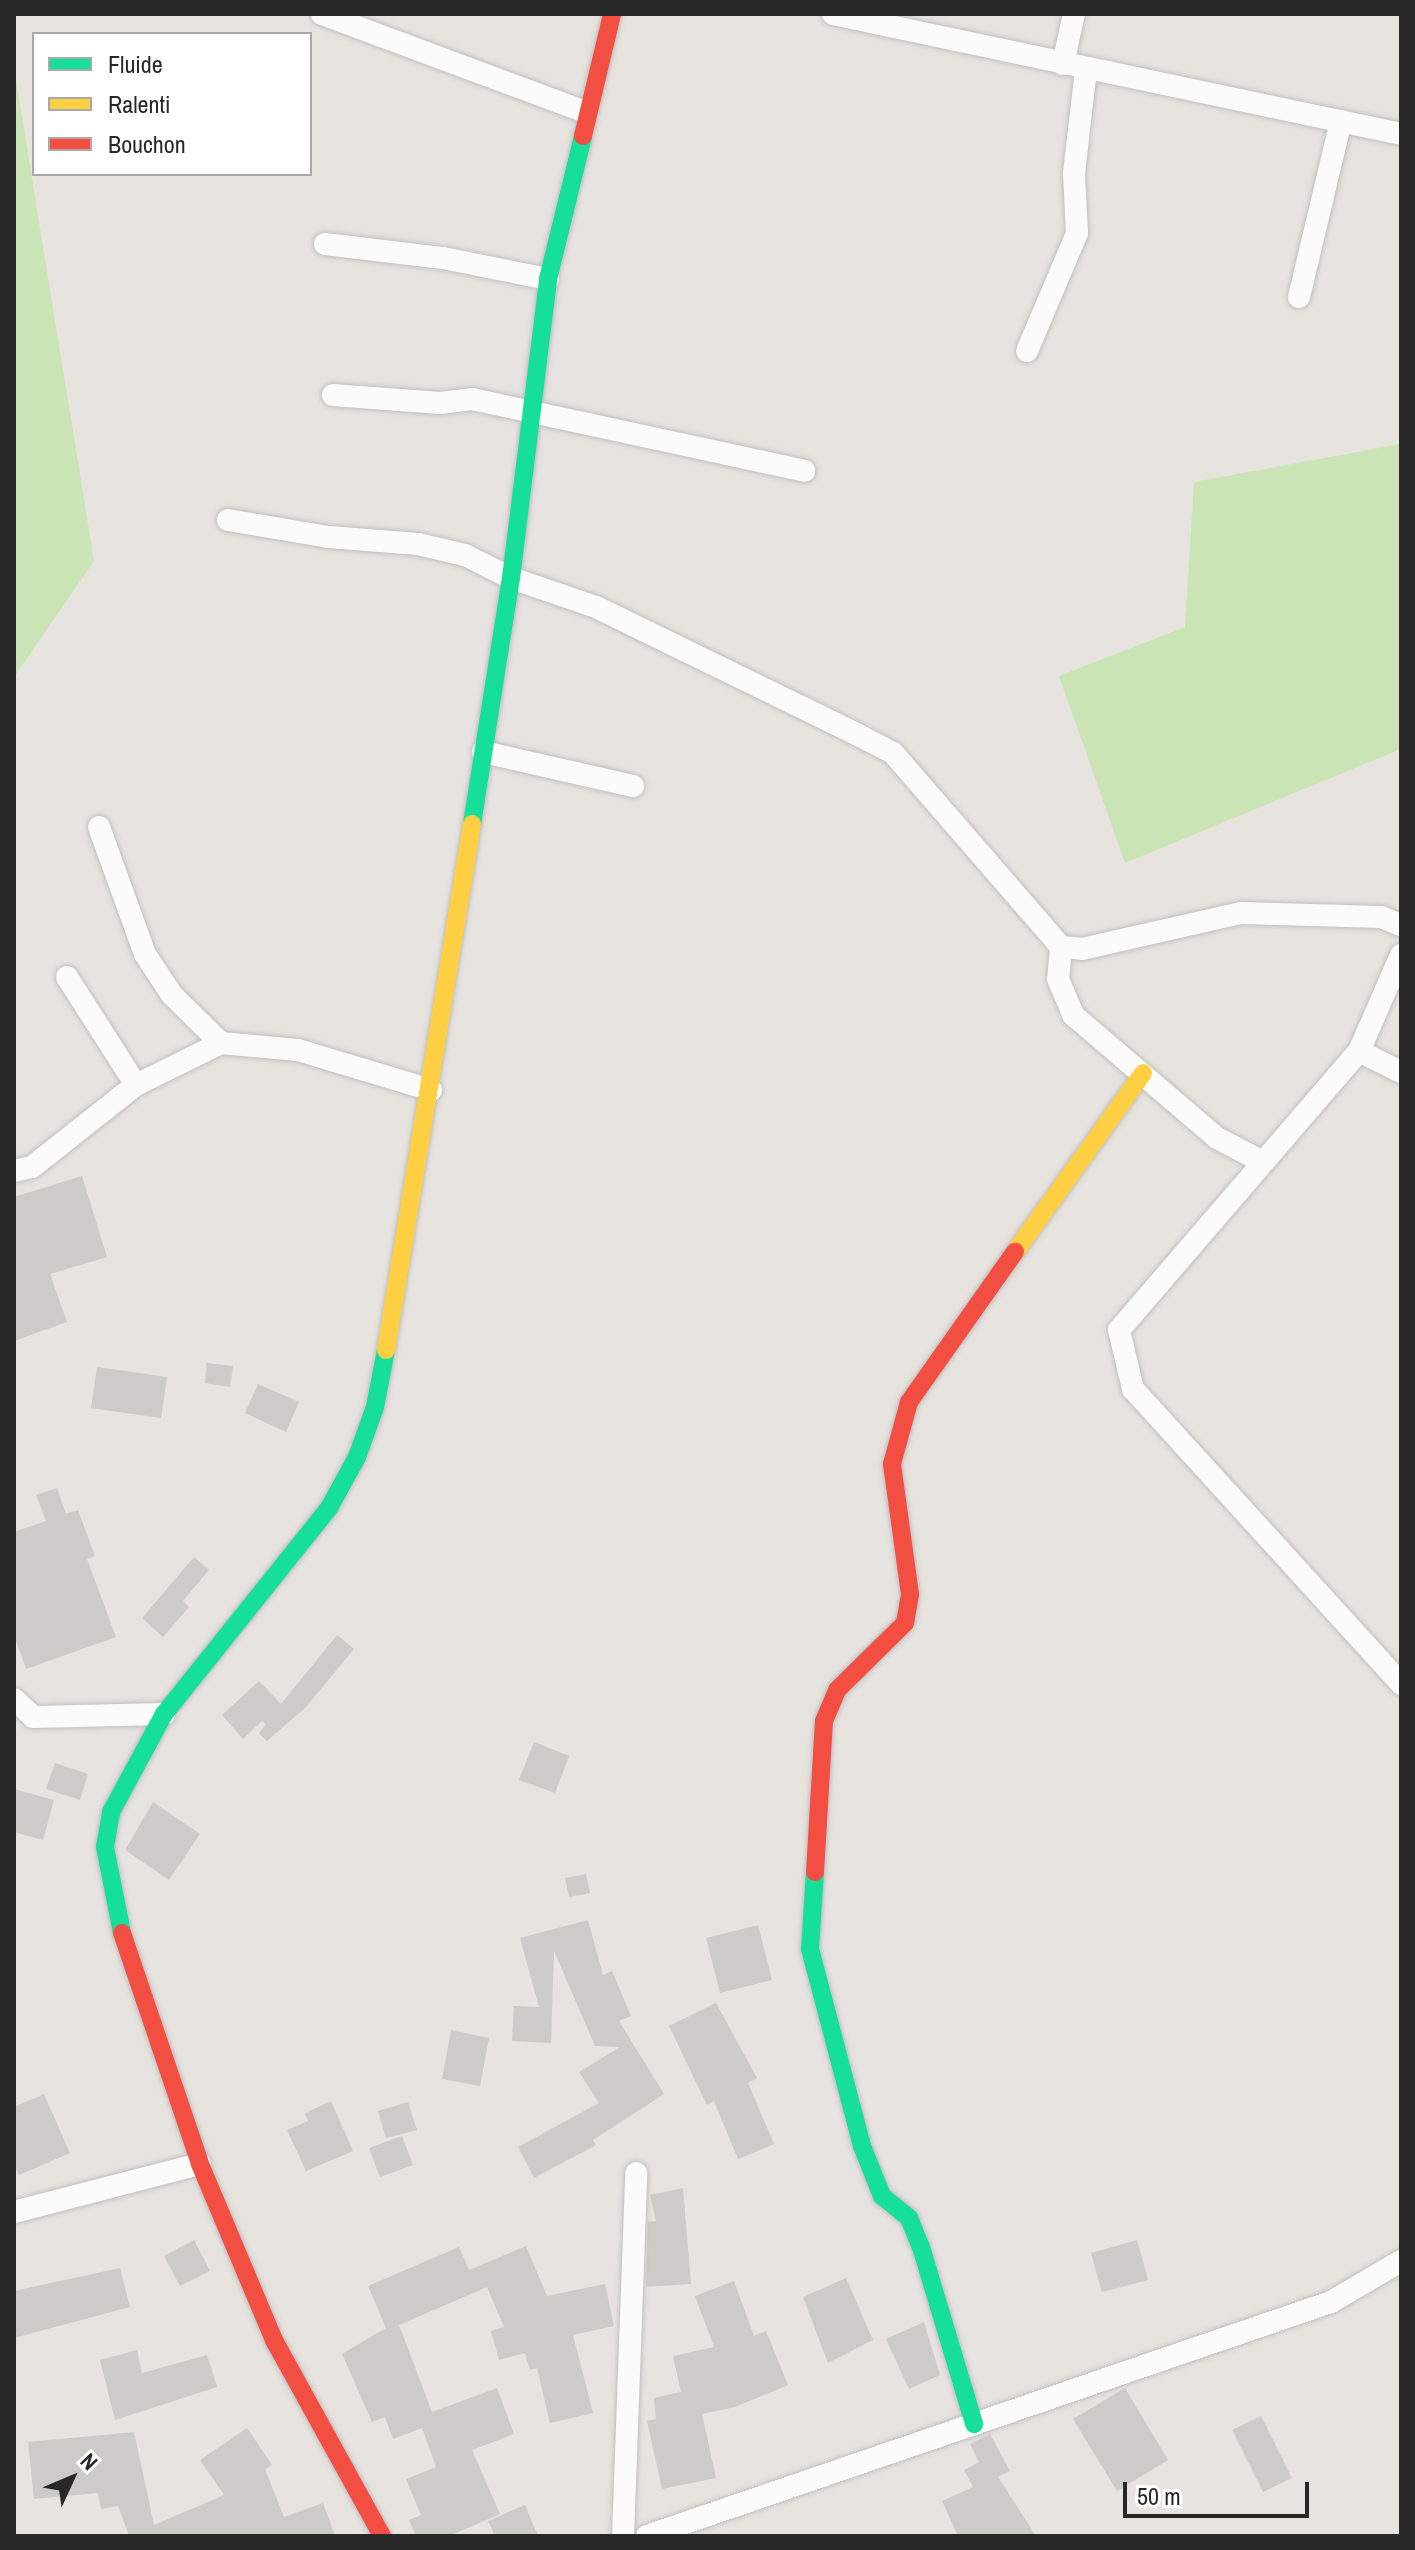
<!DOCTYPE html>
<style>
body{margin:0}
#map{position:relative;width:1415px;height:2550px;overflow:hidden;background:#e7e3de;font-family:"Archivo Narrow",sans-serif}
div>[style]{position:absolute}
.green>*{inset:0;background:#cae4b5}
.building>*{inset:0;background:#cdcbc7}
.roads{filter:drop-shadow(0 0 2px #c0bfc0) drop-shadow(0 0 2px #c0bfc0)}
.street>*{height:22px;margin:-11px;padding:0 11px;transform-origin:11px;border-radius:11px;background:#fbfbfa}
.fast>*{height:18px;margin:-9px;padding:0 9px;transform-origin:9px;border-radius:9px;background:#16e098}
.slow>*{height:18px;margin:-9px;padding:0 9px;transform-origin:9px;border-radius:9px;background:#ffcf43}
.jam>*{height:18px;margin:-9px;padding:0 9px;transform-origin:9px;border-radius:9px;background:#f24e42}
span{translate:-50% -50%;white-space:nowrap;text-align:center;line-height:1.15;-webkit-text-stroke:6px #fff;paint-order:stroke}
.frame{position:absolute;inset:0;border:16px solid #282828;pointer-events:none}
.legend{position:absolute;left:32px;top:32px;width:280px;height:144px;box-sizing:border-box;background:#fff;border:2px solid #a9a9a9;margin:0;padding:10px 14px;list-style:none;font-size:24px;color:#282828}
.legend li{display:flex;align-items:center;gap:16px;height:40px}
.legend b{width:40px;border:2px solid #a9a9a9}
.north{position:absolute;left:32px;top:2438px;width:80px;height:80px;-webkit-text-stroke:6px #fff;paint-order:stroke;rotate:46deg;font-size:22px;font-weight:700;line-height:32px;text-align:center;color:#282828}
.north::after{content:'';display:block;margin:auto;width:28px;height:36px;background:#282828;clip-path:polygon(50% 0,100% 100%,50% 72%,0 100%)}
.scale{position:absolute;left:1123px;top:2482px;width:186px;height:36px;box-sizing:border-box;border:4px solid #282828;border-top:0;padding-left:10px;font-size:24px;line-height:28px;white-space:nowrap;color:#282828;-webkit-text-stroke:6px #fff;paint-order:stroke}
</style>
<div id="map">
<div class="green">
<div style="clip-path:polygon(14px 68px,94px 561px,14px 677px)"></div>
<div style="clip-path:polygon(1401px 444px,1401px 749px,1125px 863px,1059px 676px,1185px 627px,1194px 482px)"></div>
</div>
<div class="building">
<div style="clip-path:polygon(82px 1176px,107px 1257px,50px 1274px,67px 1322px,14px 1341px,14px 1197px)"></div>
<div style="clip-path:polygon(207px 1363px,233px 1366px,230px 1387px,205px 1383px)"></div>
<div style="clip-path:polygon(97px 1367px,167px 1377px,161px 1418px,91px 1408px)"></div>
<div style="clip-path:polygon(258px 1384px,299px 1402px,286px 1432px,245px 1413px)"></div>
<div style="clip-path:polygon(57px 1488px,66px 1514px,78px 1510px,95px 1556px,87px 1559px,116px 1637px,26px 1669px,14px 1635px,14px 1532px,46px 1521px,36px 1495px)"></div>
<div style="clip-path:polygon(194px 1557px,209px 1570px,183px 1601px,189px 1607px,163px 1637px,142px 1618px)"></div>
<div style="clip-path:polygon(337px 1635px,354px 1649px,306px 1707px,267px 1741px,259px 1733px,266px 1724px,262px 1721px,243px 1739px,222px 1715px,259px 1681px,281px 1704px)"></div>
<div style="clip-path:polygon(534px 1742px,569px 1756px,555px 1793px,519px 1780px)"></div>
<div style="clip-path:polygon(55px 1763px,88px 1774px,80px 1800px,46px 1789px)"></div>
<div style="clip-path:polygon(14px 1789px,54px 1800px,43px 1840px,14px 1832px)"></div>
<div style="clip-path:polygon(153px 1802px,200px 1834px,169px 1880px,125px 1850px)"></div>
<div style="clip-path:polygon(586px 1874px,590px 1893px,569px 1897px,565px 1878px)"></div>
<div style="clip-path:polygon(588px 1920px,603px 1975px,612px 1971px,631px 2016px,619px 2021px,664px 2094px,593px 2140px,596px 2145px,534px 2178px,518px 2147px,599px 2103px,579px 2072px,620px 2047px,595px 2046px,554px 1951px,551px 2043px,512px 2041px,514px 2006px,539px 2007px,520px 1938px)"></div>
<div style="clip-path:polygon(758px 1925px,772px 1980px,720px 1993px,706px 1938px)"></div>
<div style="clip-path:polygon(716px 2003px,757px 2078px,748px 2083px,774px 2144px,738px 2159px,714px 2101px,707px 2105px,669px 2026px)"></div>
<div style="clip-path:polygon(451px 2030px,489px 2038px,480px 2086px,442px 2079px)"></div>
<div style="clip-path:polygon(44px 2094px,70px 2153px,19px 2175px,14px 2165px,14px 2107px)"></div>
<div style="clip-path:polygon(331px 2101px,353px 2151px,306px 2171px,287px 2130px,308px 2121px,305px 2113px)"></div>
<div style="clip-path:polygon(408px 2102px,417px 2130px,386px 2138px,378px 2111px)"></div>
<div style="clip-path:polygon(402px 2136px,413px 2165px,380px 2177px,369px 2148px)"></div>
<div style="clip-path:polygon(683px 2188px,691px 2284px,646px 2287px,648px 2222px,656px 2221px,650px 2195px)"></div>
<div style="clip-path:polygon(194px 2240px,210px 2271px,180px 2286px,164px 2256px)"></div>
<div style="clip-path:polygon(1137px 2240px,1148px 2280px,1102px 2292px,1091px 2253px)"></div>
<div style="clip-path:polygon(526px 2246px,547px 2296px,605px 2284px,614px 2326px,573px 2335px,593px 2413px,550px 2423px,537px 2368px,530px 2370px,525px 2353px,499px 2360px,491px 2331px,504px 2327px,487px 2287px,399px 2325px,432px 2412px,497px 2388px,514px 2434px,472px 2450px,500px 2514px,449px 2536px,416px 2536px,409px 2520px,421px 2515px,406px 2479px,436px 2467px,422px 2428px,393px 2439px,385px 2417px,372px 2422px,342px 2354px,386px 2328px,368px 2286px,459px 2247px,469px 2270px)"></div>
<div style="clip-path:polygon(120px 2268px,130px 2307px,14px 2338px,14px 2291px)"></div>
<div style="clip-path:polygon(846px 2278px,873px 2340px,828px 2363px,803px 2297px)"></div>
<div style="clip-path:polygon(734px 2281px,754px 2336px,766px 2331px,788px 2385px,735px 2407px,702px 2414px,716px 2478px,662px 2489px,647px 2421px,656px 2419px,654px 2398px,681px 2392px,673px 2356px,714px 2347px,695px 2296px)"></div>
<div style="clip-path:polygon(924px 2322px,940px 2375px,909px 2389px,886px 2339px)"></div>
<div style="clip-path:polygon(137px 2350px,142px 2373px,207px 2355px,217px 2387px,115px 2420px,100px 2360px)"></div>
<div style="clip-path:polygon(1125px 2388px,1168px 2460px,1117px 2491px,1073px 2419px)"></div>
<div style="clip-path:polygon(1261px 2416px,1292px 2478px,1263px 2492px,1232px 2430px)"></div>
<div style="clip-path:polygon(247px 2428px,272px 2465px,265px 2469px,284px 2517px,323px 2503px,335px 2536px,129px 2536px,118px 2506px,101px 2509px,98px 2493px,34px 2499px,28px 2442px,134px 2432px,154px 2525px,224px 2495px,200px 2460px)"></div>
<div style="clip-path:polygon(990px 2434px,1010px 2471px,998px 2477px,1036px 2536px,958px 2536px,942px 2501px,973px 2487px,964px 2470px,979px 2462px,970px 2444px)"></div>
<div style="clip-path:polygon(525px 2505px,538px 2536px,495px 2536px,488px 2521px)"></div>
</div>
<div class="roads">
<div class="street">
<div style="left:322px;top:14px;width:281px;rotate:20.4deg"></div>
<div style="left:833px;top:14px;width:581px;rotate:11.93deg"></div>
<div style="left:1063px;top:64px;width:51px;rotate:-77.6deg"></div>
<div style="left:325px;top:244px;width:119px;rotate:6.8deg"></div>
<div style="left:443px;top:258px;width:107px;rotate:11.3deg"></div>
<div style="left:1299px;top:297px;width:181px;rotate:-76.6deg"></div>
<div style="left:1027px;top:351px;width:128px;rotate:-67deg"></div>
<div style="left:1077px;top:233px;width:60px;rotate:-92.9deg"></div>
<div style="left:1074px;top:173px;width:105px;rotate:-83.4deg"></div>
<div style="left:333px;top:395px;width:107px;rotate:4.3deg"></div>
<div style="left:440px;top:403px;width:32px;rotate:-7deg"></div>
<div style="left:472px;top:399px;width:340px;rotate:12.2deg"></div>
<div style="left:228px;top:520px;width:102px;rotate:9.6deg"></div>
<div style="left:329px;top:537px;width:89px;rotate:4.5deg"></div>
<div style="left:418px;top:544px;width:48px;rotate:13.2deg"></div>
<div style="left:465px;top:555px;width:51px;rotate:26.6deg"></div>
<div style="left:511px;top:578px;width:90px;rotate:18.8deg"></div>
<div style="left:596px;top:607px;width:292px;rotate:26deg"></div>
<div style="left:858px;top:735px;width:39px;rotate:27deg"></div>
<div style="left:893px;top:753px;width:257px;rotate:49.1deg"></div>
<div style="left:1061px;top:947px;width:21px;rotate:5deg"></div>
<div style="left:1082px;top:949px;width:162px;rotate:-12.8deg"></div>
<div style="left:1240px;top:913px;width:141px;rotate:1.6deg"></div>
<div style="left:1381px;top:917px;width:22px;rotate:22deg"></div>
<div style="left:483px;top:752px;width:154px;rotate:12.8deg"></div>
<div style="left:99px;top:827px;width:135px;rotate:70.1deg"></div>
<div style="left:145px;top:954px;width:49px;rotate:56.6deg"></div>
<div style="left:172px;top:995px;width:69px;rotate:44.4deg"></div>
<div style="left:1061px;top:947px;width:32px;rotate:95deg"></div>
<div style="left:1058px;top:979px;width:39px;rotate:67deg"></div>
<div style="left:1073px;top:1015px;width:189px;rotate:40.5deg"></div>
<div style="left:1217px;top:1138px;width:52px;rotate:27.6deg"></div>
<div style="left:1401px;top:955px;width:105px;rotate:113.6deg"></div>
<div style="left:1359px;top:1051px;width:368px;rotate:130.7deg"></div>
<div style="left:1119px;top:1330px;width:61px;rotate:76.7deg"></div>
<div style="left:1133px;top:1389px;width:399px;rotate:47.7deg"></div>
<div style="left:67px;top:977px;width:128px;rotate:57.4deg"></div>
<div style="left:1359px;top:1051px;width:47px;rotate:26.6deg"></div>
<div style="left:14px;top:1171px;width:18px;rotate:-13deg"></div>
<div style="left:32px;top:1167px;width:132px;rotate:-38.3deg"></div>
<div style="left:136px;top:1085px;width:95px;rotate:-26.3deg"></div>
<div style="left:221px;top:1043px;width:77px;rotate:5.2deg"></div>
<div style="left:298px;top:1050px;width:139px;rotate:16.7deg"></div>
<div style="left:14px;top:1699px;width:26px;rotate:43deg"></div>
<div style="left:33px;top:1717px;width:131px;rotate:-1.3deg"></div>
<div style="left:14px;top:2212px;width:192px;rotate:-14.5deg"></div>
<div style="left:623px;top:2536px;width:363px;rotate:-87.9deg"></div>
<div style="left:647px;top:2536px;width:723px;rotate:-18.89deg"></div>
<div style="left:1331px;top:2302px;width:81px;rotate:-30.4deg"></div>
</div>
<div class="fast">
<div style="left:472px;top:824px;width:249px;rotate:-81deg"></div>
<div style="left:511px;top:578px;width:301px;rotate:-82.9deg"></div>
<div style="left:548px;top:279px;width:147px;rotate:-76.2deg"></div>
<div style="left:815px;top:1872px;width:77px;rotate:93.7deg"></div>
<div style="left:810px;top:1949px;width:204px;rotate:75.2deg"></div>
<div style="left:862px;top:2146px;width:54px;rotate:68.2deg"></div>
<div style="left:882px;top:2196px;width:35px;rotate:39deg"></div>
<div style="left:909px;top:2218px;width:31px;rotate:68deg"></div>
<div style="left:921px;top:2247px;width:185px;rotate:73.3deg"></div>
<div style="left:122px;top:1933px;width:88px;rotate:-101.2deg"></div>
<div style="left:105px;top:1847px;width:36px;rotate:-80deg"></div>
<div style="left:111px;top:1812px;width:111px;rotate:-61.6deg"></div>
<div style="left:164px;top:1714px;width:264px;rotate:-51.3deg"></div>
<div style="left:329px;top:1508px;width:58px;rotate:-61.2deg"></div>
<div style="left:357px;top:1457px;width:53px;rotate:-70.2deg"></div>
<div style="left:375px;top:1407px;width:58px;rotate:-79.1deg"></div>
</div>
<div class="slow">
<div style="left:1015px;top:1252px;width:220px;rotate:-54.4deg"></div>
<div style="left:386px;top:1350px;width:533px;rotate:-80.71deg"></div>
</div>
<div class="jam">
<div style="left:583px;top:136px;width:125px;rotate:-76.6deg"></div>
<div style="left:815px;top:1872px;width:151px;rotate:-86.6deg"></div>
<div style="left:824px;top:1721px;width:34px;rotate:-67deg"></div>
<div style="left:837px;top:1690px;width:95px;rotate:-44.6deg"></div>
<div style="left:905px;top:1623px;width:29px;rotate:-80deg"></div>
<div style="left:910px;top:1594px;width:131px;rotate:-97.9deg"></div>
<div style="left:892px;top:1464px;width:64px;rotate:-74.7deg"></div>
<div style="left:909px;top:1402px;width:184px;rotate:-54.8deg"></div>
<div style="left:122px;top:1933px;width:244px;rotate:71.3deg"></div>
<div style="left:200px;top:2164px;width:193px;rotate:67.2deg"></div>
<div style="left:275px;top:2342px;width:222px;rotate:61.1deg"></div>
</div>
</div>
<div class="frame"></div>
<ul class="legend">
<li><b style="height:10px;background:#16e098"></b>Fluide</li>
<li><b style="height:10px;background:#ffcf43"></b>Ralenti</li>
<li><b style="height:10px;background:#f24e42"></b>Bouchon</li>
</ul>
<div class="north">N</div>
<div class="scale">50 m</div>
</div>
